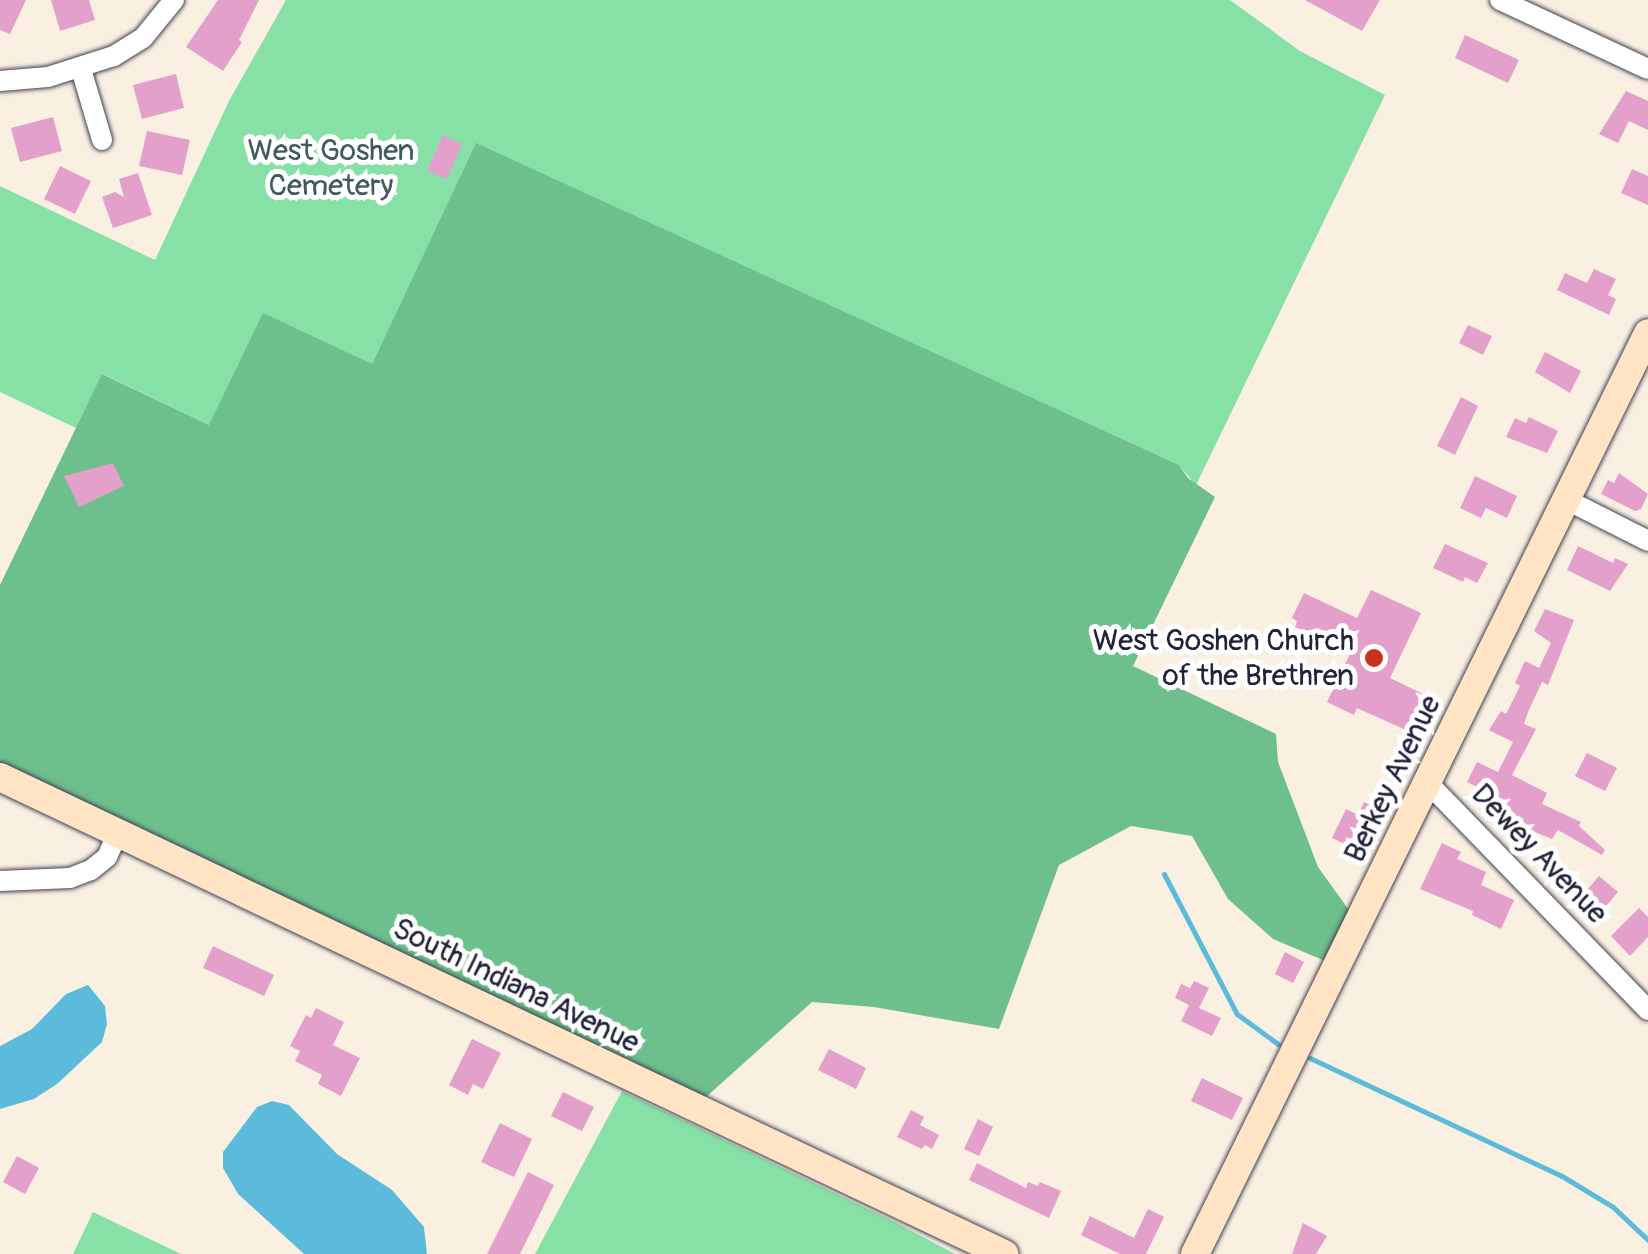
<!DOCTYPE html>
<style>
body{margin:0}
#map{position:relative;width:1648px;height:1254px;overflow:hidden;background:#f9f0e2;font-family:Pangolin,sans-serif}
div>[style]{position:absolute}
.green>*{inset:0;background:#87e1a7}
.forest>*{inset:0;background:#6dbf8c}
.water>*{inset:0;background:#5cbbdb}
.stream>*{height:5px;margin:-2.5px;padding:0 2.5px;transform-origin:2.5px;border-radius:2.5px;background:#5cbbdb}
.building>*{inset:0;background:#e2a0cb}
.roads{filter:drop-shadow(0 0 2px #424154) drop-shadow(0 0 2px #424154)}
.street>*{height:20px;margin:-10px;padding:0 10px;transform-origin:10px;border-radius:10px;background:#fff}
.secondary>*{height:28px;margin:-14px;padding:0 14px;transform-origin:14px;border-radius:14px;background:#ffe4c6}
.dots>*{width:28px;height:28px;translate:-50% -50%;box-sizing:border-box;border:5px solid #fff;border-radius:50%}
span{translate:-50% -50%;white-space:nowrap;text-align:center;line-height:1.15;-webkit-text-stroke:10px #fff;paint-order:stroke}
.park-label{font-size:30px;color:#405b5b}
.poi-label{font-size:30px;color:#22223b}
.right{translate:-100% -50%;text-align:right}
.street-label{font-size:30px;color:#22223b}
</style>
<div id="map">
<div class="green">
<div style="clip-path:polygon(286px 0,1230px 0,1300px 51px,1385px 95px,1196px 485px,1179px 465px,476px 144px,372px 364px,209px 425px,103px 374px,76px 428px,0 392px,0 186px,155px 260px,229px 101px)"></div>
<div style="clip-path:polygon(622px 1091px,895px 1222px,955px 1254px,535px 1254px)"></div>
<div style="clip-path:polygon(93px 1212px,181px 1254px,73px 1254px)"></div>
</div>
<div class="forest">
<div style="clip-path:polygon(476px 143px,1179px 465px,1188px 478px,1215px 497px,1133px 666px,1276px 734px,1278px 762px,1318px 867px,1354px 917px,1330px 963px,1273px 939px,1228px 899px,1192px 836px,1131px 826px,1059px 865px,999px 1029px,874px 1007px,812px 1002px,706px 1097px,0 777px,0 585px,102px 374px,209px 425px,263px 313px,372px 364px)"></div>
</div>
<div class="water">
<div style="clip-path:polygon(88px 985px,105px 1006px,107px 1024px,102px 1042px,57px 1084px,34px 1099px,0 1109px,0 1046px,32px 1029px,66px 994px)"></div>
<div style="clip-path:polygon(272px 1101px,289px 1105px,337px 1154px,392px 1190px,424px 1227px,427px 1254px,304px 1254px,238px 1194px,223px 1168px,223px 1152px,257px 1107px)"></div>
</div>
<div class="stream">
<div style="left:1164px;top:874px;width:158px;rotate:62.5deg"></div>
<div style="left:1237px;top:1014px;width:51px;rotate:36.2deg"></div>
<div style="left:1310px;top:1058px;width:278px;rotate:25.1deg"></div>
<div style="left:1562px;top:1176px;width:60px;rotate:31.3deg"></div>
<div style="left:1613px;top:1207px;width:48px;rotate:43.3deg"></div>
</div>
<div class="building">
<div style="clip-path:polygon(0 0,26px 0,10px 34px,0 30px)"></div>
<div style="clip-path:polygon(51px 0,89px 0,95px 20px,60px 31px)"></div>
<div style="clip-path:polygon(218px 0,259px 0,239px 40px,242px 42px,223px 71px,186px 47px)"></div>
<div style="clip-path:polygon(1305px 0,1380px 0,1362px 31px)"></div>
<div style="clip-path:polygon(1465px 35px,1519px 60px,1508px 83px,1455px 58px)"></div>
<div style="clip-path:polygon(176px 74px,184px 108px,142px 119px,133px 85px)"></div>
<div style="clip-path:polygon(1626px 91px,1648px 101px,1648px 130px,1629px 121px,1618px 143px,1599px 134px)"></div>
<div style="clip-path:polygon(53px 117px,62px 151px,20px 162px,11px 128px)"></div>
<div style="clip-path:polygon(147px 131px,190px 140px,182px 175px,139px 166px)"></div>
<div style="clip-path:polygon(443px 135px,462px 144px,447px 179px,427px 171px)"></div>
<div style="clip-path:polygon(60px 166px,91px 181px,75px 214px,44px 199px)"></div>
<div style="clip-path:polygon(1632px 169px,1648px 176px,1648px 205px,1621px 193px)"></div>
<div style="clip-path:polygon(138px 173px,152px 215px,113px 228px,102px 197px,115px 192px,124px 197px,119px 179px)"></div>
<div style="clip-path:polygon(1594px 269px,1616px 279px,1608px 295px,1616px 299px,1609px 315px,1557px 290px,1565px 273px,1587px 283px)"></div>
<div style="clip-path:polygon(1468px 325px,1492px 336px,1483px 355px,1459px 343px)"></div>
<div style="clip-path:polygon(1545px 352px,1581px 371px,1570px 393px,1535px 372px)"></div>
<div style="clip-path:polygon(1461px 397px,1478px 406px,1455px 455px,1437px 446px)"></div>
<div style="clip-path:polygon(1529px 417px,1558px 431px,1547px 453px,1506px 437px,1515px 418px,1526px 423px)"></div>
<div style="clip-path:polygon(113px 463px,124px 486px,79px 507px,64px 476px)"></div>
<div style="clip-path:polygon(1619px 473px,1648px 494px,1641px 509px,1635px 511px,1601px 494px,1608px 480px,1614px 483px)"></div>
<div style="clip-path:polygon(1475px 476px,1517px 496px,1507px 518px,1486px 508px,1481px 518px,1460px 508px)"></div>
<div style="clip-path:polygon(1445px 544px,1488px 563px,1477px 583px,1465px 577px,1463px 582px,1433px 568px)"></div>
<div style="clip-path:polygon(1578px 546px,1613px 563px,1615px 558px,1628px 564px,1610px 591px,1567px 570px)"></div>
<div style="clip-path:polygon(1371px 590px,1421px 613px,1390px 678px,1425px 695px,1408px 731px,1357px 708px,1354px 715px,1327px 702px,1352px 650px,1295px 627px,1297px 621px,1292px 618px,1304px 593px,1357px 618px)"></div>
<div style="clip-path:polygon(1545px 609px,1574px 620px,1548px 685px,1542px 682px,1528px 712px,1524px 724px,1536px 729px,1512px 775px,1547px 793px,1542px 804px,1581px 822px,1579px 826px,1605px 850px,1602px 855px,1558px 830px,1552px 839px,1505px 820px,1507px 809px,1477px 793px,1479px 788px,1467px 782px,1477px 762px,1498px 772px,1513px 742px,1489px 730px,1501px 711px,1506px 714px,1520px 686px,1515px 683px,1525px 661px,1539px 668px,1551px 643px,1534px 631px)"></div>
<div style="clip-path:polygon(1587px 753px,1617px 768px,1605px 791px,1575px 776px)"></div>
<div style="clip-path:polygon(1364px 802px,1387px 813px,1367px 855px,1332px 838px,1346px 809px,1358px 815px)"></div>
<div style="clip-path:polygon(1442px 843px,1461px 852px,1457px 859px,1486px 872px,1481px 885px,1514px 900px,1501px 929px,1472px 915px,1473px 911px,1420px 889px)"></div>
<div style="clip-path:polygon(1599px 876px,1618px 892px,1601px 912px,1582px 896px)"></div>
<div style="clip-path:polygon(1639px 908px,1648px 917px,1648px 937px,1630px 956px,1611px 936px)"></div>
<div style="clip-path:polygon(213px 946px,274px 975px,264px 996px,203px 968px)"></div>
<div style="clip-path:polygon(1285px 952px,1304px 962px,1293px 983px,1275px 974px)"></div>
<div style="clip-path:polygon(1194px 981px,1209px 988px,1199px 1008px,1221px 1018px,1212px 1036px,1181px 1021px,1189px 1005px,1175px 998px,1181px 984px,1190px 988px)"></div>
<div style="clip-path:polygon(316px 1008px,344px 1022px,333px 1045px,360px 1058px,341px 1096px,318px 1084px,322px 1075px,295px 1061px,300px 1051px,290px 1046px,306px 1015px,311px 1018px)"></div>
<div style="clip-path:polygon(472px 1039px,501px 1053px,483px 1089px,473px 1084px,468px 1095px,449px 1085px)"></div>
<div style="clip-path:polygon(829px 1049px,866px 1068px,856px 1089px,818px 1070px)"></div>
<div style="clip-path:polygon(1202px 1078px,1243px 1098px,1232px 1120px,1191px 1101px)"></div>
<div style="clip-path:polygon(563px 1092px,594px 1107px,582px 1131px,551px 1116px)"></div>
<div style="clip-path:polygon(911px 1110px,924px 1117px,920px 1125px,939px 1135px,932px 1149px,925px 1145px,922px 1149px,897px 1137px)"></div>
<div style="clip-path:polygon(978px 1119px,993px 1127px,979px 1156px,964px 1149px)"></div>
<div style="clip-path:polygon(500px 1123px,532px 1139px,514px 1177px,481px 1162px)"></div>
<div style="clip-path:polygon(17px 1156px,39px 1168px,25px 1194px,3px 1182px)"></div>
<div style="clip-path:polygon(977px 1163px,1026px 1188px,1028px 1182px,1038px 1186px,1040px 1182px,1061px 1191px,1049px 1218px,969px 1180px)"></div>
<div style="clip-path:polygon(528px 1172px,554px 1185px,520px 1254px,487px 1254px)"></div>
<div style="clip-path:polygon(1148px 1209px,1164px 1217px,1146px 1254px,1120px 1254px,1081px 1235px,1090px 1216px,1134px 1238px)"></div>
<div style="clip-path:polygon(1303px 1223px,1327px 1236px,1316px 1254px,1292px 1254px)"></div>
</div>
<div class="roads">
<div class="street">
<div style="left:1500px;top:0;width:163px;rotate:25deg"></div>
<div style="left:81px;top:69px;width:74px;rotate:73.5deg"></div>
<div style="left:0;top:81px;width:48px;rotate:-4.8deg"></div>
<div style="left:48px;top:77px;width:69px;rotate:-17.7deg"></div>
<div style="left:114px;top:56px;width:34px;rotate:-32deg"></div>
<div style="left:143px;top:38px;width:49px;rotate:-50.8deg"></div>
<div style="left:1567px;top:500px;width:91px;rotate:26.8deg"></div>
<div style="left:1428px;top:783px;width:316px;rotate:45.9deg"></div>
<div style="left:0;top:881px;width:70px;rotate:-2.5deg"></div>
<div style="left:70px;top:878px;width:22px;rotate:-21deg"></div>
<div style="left:91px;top:870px;width:21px;rotate:-39deg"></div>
<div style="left:107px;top:857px;width:27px;rotate:-66deg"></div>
</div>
<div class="secondary">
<div style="left:0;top:777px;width:1112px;rotate:25.41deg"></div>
<div style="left:1195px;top:1254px;width:1026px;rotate:-63.81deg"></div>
</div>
</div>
<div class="dots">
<div style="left:1374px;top:658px;background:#c8321e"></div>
</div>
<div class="park-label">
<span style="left:331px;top:168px">West Goshen<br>Cemetery</span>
</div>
<div class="poi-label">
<span class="right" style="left:1354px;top:658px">West Goshen Church<br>of the Brethren</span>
</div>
<div class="street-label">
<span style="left:1393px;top:779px;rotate:-64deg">Berkey Avenue</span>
<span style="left:1539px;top:854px;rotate:46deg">Dewey Avenue</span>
<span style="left:516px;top:986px;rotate:26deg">South Indiana Avenue</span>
</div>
</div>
